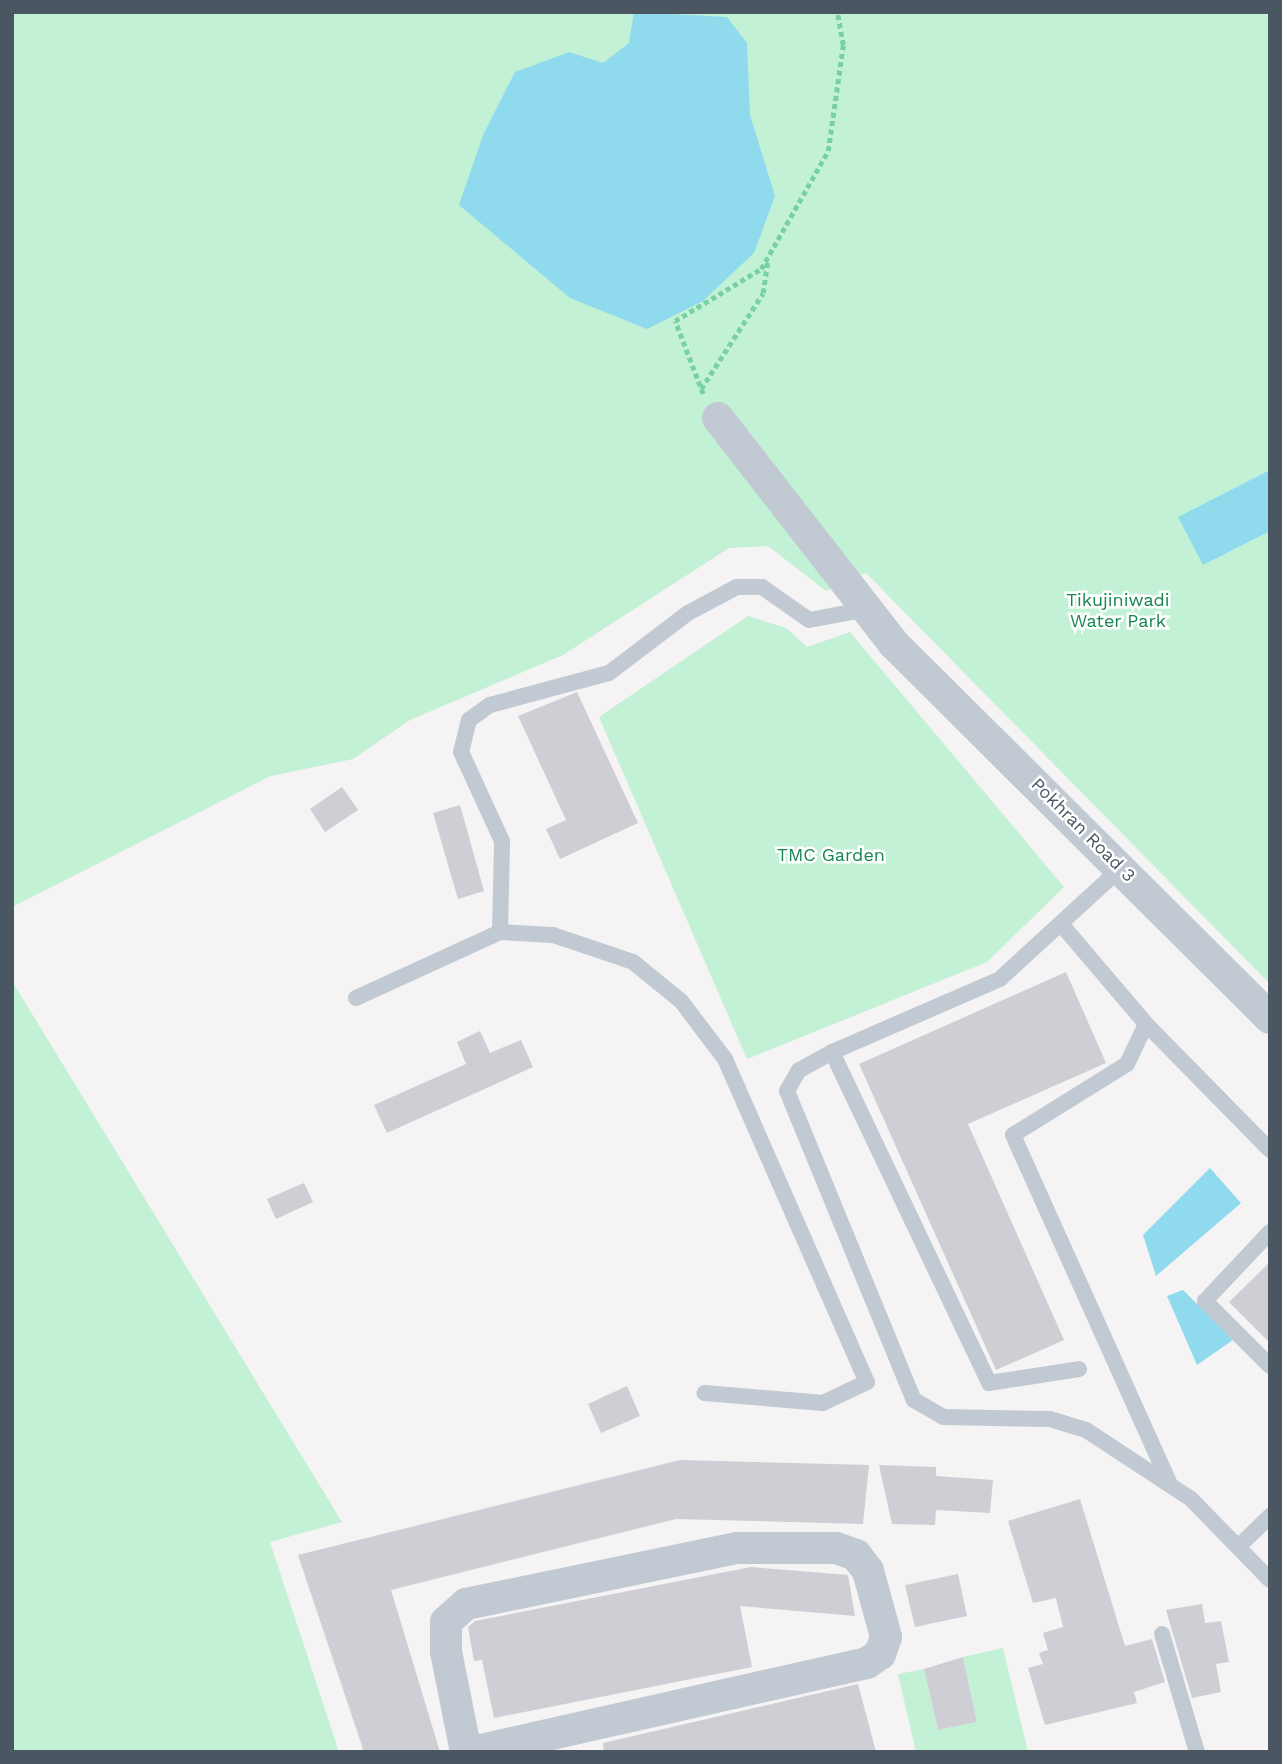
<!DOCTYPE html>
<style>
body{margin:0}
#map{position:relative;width:1282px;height:1764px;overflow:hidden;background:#f5f3f3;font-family:"Work Sans",sans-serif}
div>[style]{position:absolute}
.green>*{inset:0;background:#c3f1d5}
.water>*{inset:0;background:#90daee}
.building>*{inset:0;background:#cdcfd5}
.path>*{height:4.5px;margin-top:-2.25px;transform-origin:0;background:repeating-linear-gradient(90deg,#7ad0a6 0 5px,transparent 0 8.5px)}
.service>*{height:16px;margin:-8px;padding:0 8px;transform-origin:8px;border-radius:8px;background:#c1cad2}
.minor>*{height:32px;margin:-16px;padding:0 16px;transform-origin:16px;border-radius:16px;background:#c1cad2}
span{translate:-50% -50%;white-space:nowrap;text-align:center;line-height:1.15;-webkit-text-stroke:5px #fff;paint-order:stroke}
.park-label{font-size:18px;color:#17864f}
.street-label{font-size:18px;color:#4a5661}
.frame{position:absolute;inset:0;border:14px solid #4a5661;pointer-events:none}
</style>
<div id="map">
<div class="green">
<div style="clip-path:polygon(12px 12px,1270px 12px,1270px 984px,866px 573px,826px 591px,768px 546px,729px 548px,563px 655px,410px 720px,353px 759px,271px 776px,12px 907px)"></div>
<div style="clip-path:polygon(748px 616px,786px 628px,807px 647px,850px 632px,1064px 887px,987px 962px,747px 1059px,599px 717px)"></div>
<div style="clip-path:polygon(12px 981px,342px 1522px,270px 1542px,339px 1752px,12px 1752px)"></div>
<div style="clip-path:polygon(1003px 1648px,1028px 1752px,916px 1752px,898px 1674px,924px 1669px,938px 1730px,977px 1722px,963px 1657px)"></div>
</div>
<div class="water">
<div style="clip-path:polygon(634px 12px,727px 17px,747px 43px,750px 115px,775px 196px,754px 253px,703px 301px,647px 329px,570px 298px,459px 205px,483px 135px,515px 72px,569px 52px,603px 63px,629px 43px)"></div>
<div style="clip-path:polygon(1270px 470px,1270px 531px,1203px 565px,1178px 517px)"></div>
<div style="clip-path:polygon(1210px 1168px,1241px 1203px,1156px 1276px,1143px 1235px)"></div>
<div style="clip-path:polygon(1183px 1290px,1233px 1340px,1197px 1365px,1167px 1296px)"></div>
</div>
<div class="building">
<div style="clip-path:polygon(577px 692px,638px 823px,560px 859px,546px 829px,566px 820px,518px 716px)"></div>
<div style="clip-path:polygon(342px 787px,358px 810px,325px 832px,310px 809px)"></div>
<div style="clip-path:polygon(460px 805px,484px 891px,458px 899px,433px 813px)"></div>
<div style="clip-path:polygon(1066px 972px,1106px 1063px,968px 1124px,1064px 1340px,996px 1370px,859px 1064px)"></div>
<div style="clip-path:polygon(480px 1031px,490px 1053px,521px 1040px,533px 1067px,387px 1133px,374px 1105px,466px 1064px,457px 1042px)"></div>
<div style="clip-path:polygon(304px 1183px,313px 1202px,276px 1219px,267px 1199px)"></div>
<div style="clip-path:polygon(1270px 1262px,1270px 1343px,1229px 1302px)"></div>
<div style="clip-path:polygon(627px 1386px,640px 1416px,601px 1433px,588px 1404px)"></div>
<div style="clip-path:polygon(680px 1460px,869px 1465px,863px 1524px,676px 1519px,391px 1590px,440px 1752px,364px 1752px,298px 1555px)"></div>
<div style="clip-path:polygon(879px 1465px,936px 1467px,936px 1476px,993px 1480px,990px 1513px,936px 1510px,935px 1525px,892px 1524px)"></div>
<div style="clip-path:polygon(1080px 1499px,1125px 1646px,1152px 1639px,1165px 1682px,1134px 1692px,1137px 1703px,1045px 1725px,1028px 1668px,1043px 1664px,1039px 1653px,1048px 1650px,1043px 1633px,1063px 1627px,1056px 1598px,1033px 1603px,1008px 1521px)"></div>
<div style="clip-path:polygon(751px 1567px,848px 1575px,855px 1616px,740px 1606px,752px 1667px,494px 1718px,482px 1660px,474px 1661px,468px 1627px,475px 1621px)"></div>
<div style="clip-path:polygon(958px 1574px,967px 1616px,915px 1627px,905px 1585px)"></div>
<div style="clip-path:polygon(1202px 1604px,1205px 1623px,1221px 1621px,1229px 1662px,1216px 1664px,1221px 1692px,1192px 1698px,1166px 1610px)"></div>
<div style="clip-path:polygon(963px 1657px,977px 1722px,938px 1730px,924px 1669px)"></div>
<div style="clip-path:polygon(858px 1684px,876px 1752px,604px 1752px,603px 1743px)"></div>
</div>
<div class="path">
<div style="left:701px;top:389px;width:114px;rotate:-57.1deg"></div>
<div style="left:763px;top:293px;width:34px;rotate:-82deg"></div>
<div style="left:703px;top:394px;width:78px;rotate:-111deg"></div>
<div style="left:675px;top:321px;width:100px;rotate:-31.2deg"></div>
<div style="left:761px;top:269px;width:136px;rotate:-60.4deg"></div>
<div style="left:828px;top:151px;width:107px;rotate:-81.9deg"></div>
<div style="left:843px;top:45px;width:34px;rotate:-100deg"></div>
</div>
<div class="service">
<div style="left:1121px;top:868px;width:164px;rotate:137.5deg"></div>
<div style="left:1000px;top:979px;width:183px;rotate:156.5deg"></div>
<div style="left:832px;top:1052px;width:38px;rotate:151deg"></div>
<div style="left:799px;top:1070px;width:24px;rotate:120deg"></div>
<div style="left:787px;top:1091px;width:334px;rotate:67.7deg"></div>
<div style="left:914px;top:1400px;width:34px;rotate:30deg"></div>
<div style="left:944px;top:1417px;width:106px;rotate:1.1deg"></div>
<div style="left:1050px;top:1419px;width:38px;rotate:17deg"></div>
<div style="left:1086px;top:1430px;width:126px;rotate:33.3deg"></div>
<div style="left:1191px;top:1499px;width:113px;rotate:45.7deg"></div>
<div style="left:1061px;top:924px;width:131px;rotate:49.6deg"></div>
<div style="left:1146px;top:1024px;width:44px;rotate:115.4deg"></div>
<div style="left:1127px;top:1064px;width:134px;rotate:148.1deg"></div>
<div style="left:1013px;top:1135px;width:380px;rotate:65.8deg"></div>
<div style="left:500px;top:932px;width:53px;rotate:3.2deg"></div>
<div style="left:553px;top:935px;width:84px;rotate:18.6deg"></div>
<div style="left:633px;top:962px;width:62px;rotate:39.1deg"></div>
<div style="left:681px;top:1001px;width:73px;rotate:52.8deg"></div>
<div style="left:725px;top:1059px;width:353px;rotate:66.3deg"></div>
<div style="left:867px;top:1382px;width:49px;rotate:154.5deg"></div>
<div style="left:823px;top:1403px;width:119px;rotate:-175.2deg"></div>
<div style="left:356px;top:998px;width:158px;rotate:-24.6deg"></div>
<div style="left:500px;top:932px;width:91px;rotate:-88.7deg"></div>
<div style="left:502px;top:841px;width:98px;rotate:-114.7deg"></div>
<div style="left:461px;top:752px;width:33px;rotate:-76deg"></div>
<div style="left:469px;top:720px;width:26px;rotate:-36deg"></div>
<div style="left:490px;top:705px;width:123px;rotate:-15.1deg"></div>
<div style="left:609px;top:673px;width:99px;rotate:-37.2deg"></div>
<div style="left:688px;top:613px;width:55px;rotate:-28deg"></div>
<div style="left:737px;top:587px;width:25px"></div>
<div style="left:762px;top:587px;width:57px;rotate:35.1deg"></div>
<div style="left:809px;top:620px;width:59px;rotate:-10.7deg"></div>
<div style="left:1146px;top:1024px;width:177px;rotate:45.5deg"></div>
<div style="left:832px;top:1052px;width:366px;rotate:64.6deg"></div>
<div style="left:989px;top:1383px;width:91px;rotate:-8.8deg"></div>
<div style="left:1270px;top:1232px;width:95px;rotate:133.3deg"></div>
<div style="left:1205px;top:1301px;width:92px;rotate:45deg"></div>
<div style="left:1238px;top:1547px;width:45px;rotate:-44.1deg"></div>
<div style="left:1162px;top:1634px;width:123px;rotate:73.5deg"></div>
</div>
<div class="minor">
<div style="left:718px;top:418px;width:286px;rotate:52.1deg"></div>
<div style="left:894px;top:644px;width:530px;rotate:44.85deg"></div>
<div style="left:466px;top:1752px;width:102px;rotate:-101.3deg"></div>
<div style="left:446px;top:1652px;width:30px;rotate:-90deg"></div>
<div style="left:446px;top:1622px;width:27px;rotate:-42deg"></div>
<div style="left:466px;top:1604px;width:277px;rotate:-11.7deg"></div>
<div style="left:737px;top:1548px;width:99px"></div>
<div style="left:836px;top:1548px;width:21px;rotate:19deg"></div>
<div style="left:856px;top:1555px;width:20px;rotate:53deg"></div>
<div style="left:868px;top:1571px;width:68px;rotate:74.7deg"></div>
<div style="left:886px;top:1637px;width:18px;rotate:109deg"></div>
<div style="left:880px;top:1654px;width:16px;rotate:145deg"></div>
<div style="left:867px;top:1663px;width:404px;rotate:167.3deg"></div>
</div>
<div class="park-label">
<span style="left:1118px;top:611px">Tikujiniwadi<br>Water Park</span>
<span style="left:831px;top:855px">TMC Garden</span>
</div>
<div class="street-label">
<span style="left:1083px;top:830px;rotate:45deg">Pokhran Road 3</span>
</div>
<div class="frame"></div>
</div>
